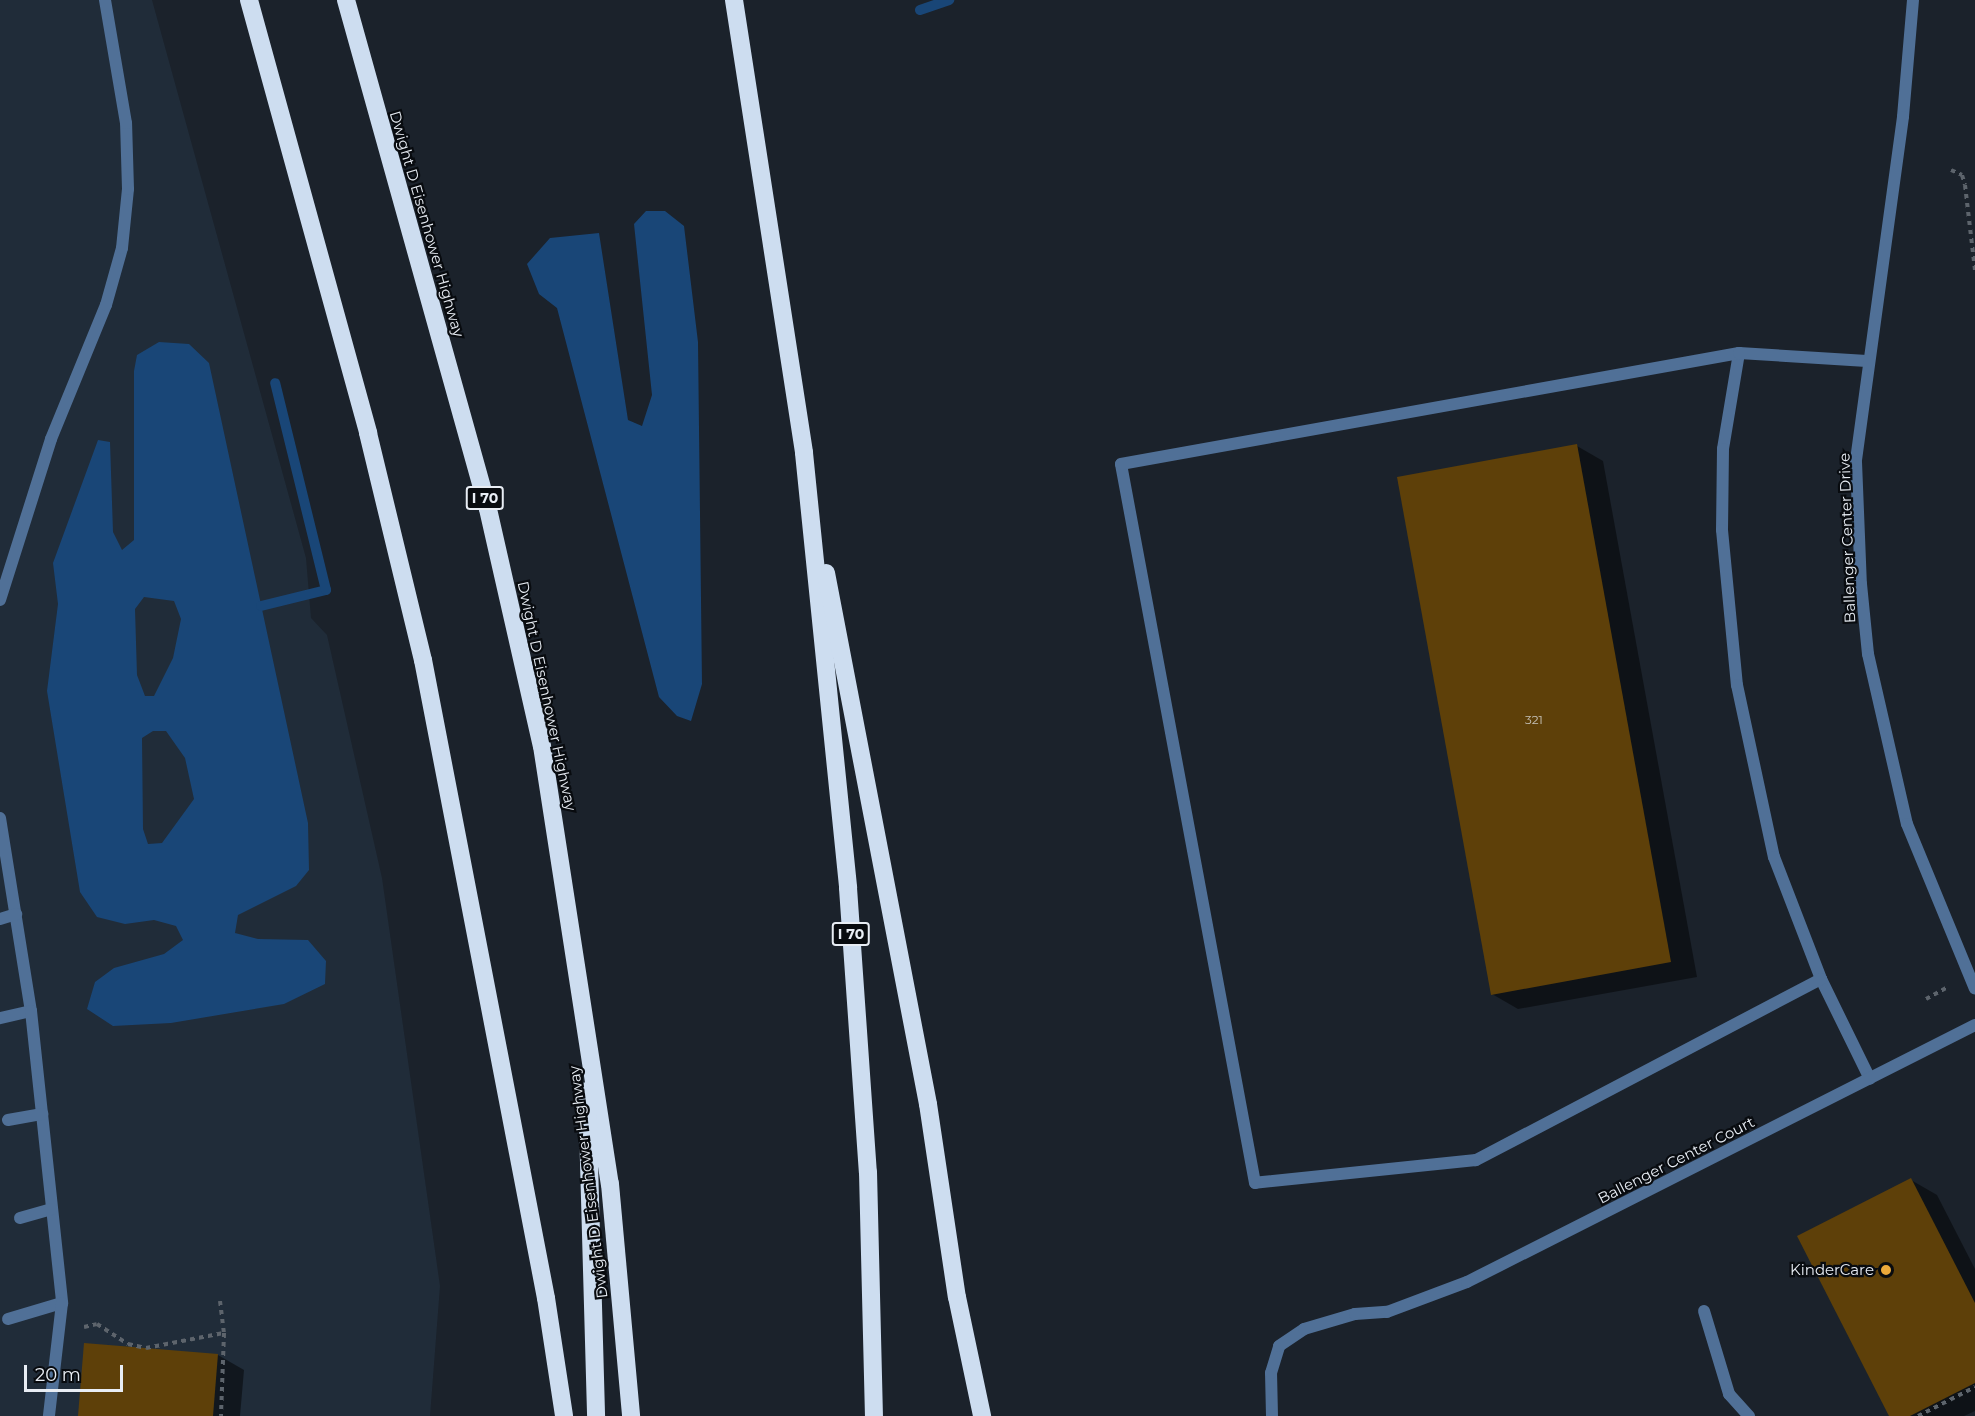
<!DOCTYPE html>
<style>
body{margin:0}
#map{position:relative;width:1975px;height:1416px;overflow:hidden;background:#1b222b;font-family:Montserrat,sans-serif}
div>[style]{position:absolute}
.built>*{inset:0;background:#202c39}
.water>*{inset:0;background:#194677}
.shadow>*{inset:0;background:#0007}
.stream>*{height:10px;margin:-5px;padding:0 5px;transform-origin:5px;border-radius:5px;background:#194677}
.building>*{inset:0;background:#5e4009}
.path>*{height:4px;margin-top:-2px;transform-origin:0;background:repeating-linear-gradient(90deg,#5d646c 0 4.5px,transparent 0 9px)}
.service>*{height:12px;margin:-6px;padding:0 6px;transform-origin:6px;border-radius:6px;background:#507097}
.minor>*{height:12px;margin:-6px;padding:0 6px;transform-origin:6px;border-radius:6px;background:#507097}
.motorway>*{height:18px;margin:-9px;padding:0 9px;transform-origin:9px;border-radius:9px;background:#cdddf0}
.dots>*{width:16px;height:16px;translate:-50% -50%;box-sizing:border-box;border:3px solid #080b0f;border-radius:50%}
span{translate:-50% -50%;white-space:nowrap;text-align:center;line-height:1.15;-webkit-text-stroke:4.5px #080b0f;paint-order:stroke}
.number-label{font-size:12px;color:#c6c2b9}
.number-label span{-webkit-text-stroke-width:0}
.shield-label span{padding:2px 4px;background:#080b0f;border:2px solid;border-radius:4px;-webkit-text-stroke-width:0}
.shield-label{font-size:14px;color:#e8edf4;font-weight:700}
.street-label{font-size:15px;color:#e8edf4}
.poi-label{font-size:15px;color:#e8edf4}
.right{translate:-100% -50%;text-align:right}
.scale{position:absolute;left:24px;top:1365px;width:99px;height:27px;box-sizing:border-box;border:3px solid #e8edf4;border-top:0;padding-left:8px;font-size:18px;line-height:21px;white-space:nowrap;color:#e8edf4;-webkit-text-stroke:4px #080b0f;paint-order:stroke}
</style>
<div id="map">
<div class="built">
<div style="clip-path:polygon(0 0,152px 0,306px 558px,311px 618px,327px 635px,382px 878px,440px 1286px,430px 1416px,0 1416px)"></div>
</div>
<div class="water">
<div style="clip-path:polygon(646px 211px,665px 211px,684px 226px,698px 342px,702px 684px,691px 721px,677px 716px,659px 697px,557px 308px,539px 294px,527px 264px,550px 238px,599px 233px,628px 420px,642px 426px,652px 395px,634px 224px)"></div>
<div style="clip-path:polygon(evenodd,159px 342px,189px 344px,209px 363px,308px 823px,309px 870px,296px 886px,238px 915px,235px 933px,258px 939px,308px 940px,326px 961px,325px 984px,284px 1004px,171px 1023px,113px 1026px,87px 1009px,95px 982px,114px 968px,164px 954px,183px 940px,176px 926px,154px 920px,125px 924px,97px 917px,80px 892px,47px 691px,58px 604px,53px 563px,98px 440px,110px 442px,113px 532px,122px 550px,134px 540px,134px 371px,137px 355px,159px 342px,144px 597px,174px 601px,181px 619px,173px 658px,154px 696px,145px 696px,137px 675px,135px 609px,144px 597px,159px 342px,153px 731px,166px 731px,185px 758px,194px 799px,162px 843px,148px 844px,143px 829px,142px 738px,153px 731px)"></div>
</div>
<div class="shadow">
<div style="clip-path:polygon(1577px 446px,1603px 461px,1697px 977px,1518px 1009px,1492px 994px)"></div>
<div style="clip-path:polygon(1911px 1180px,1937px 1195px,1975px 1269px,1975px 1411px,1964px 1416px,1891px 1416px)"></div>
<div style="clip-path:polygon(218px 1355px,244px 1370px,240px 1416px,79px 1416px)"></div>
</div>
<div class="stream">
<div style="left:920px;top:10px;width:31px;rotate:-19deg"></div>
<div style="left:261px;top:606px;width:67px;rotate:-13.8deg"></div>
<div style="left:326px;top:590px;width:213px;rotate:-103.8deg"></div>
</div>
<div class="building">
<div style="clip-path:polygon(1577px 444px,1671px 962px,1491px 995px,1397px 477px)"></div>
<div style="clip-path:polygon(1911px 1178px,1975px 1303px,1975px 1383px,1910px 1416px,1889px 1416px,1797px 1236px)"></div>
<div style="clip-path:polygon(84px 1343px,218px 1354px,213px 1416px,78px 1416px)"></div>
</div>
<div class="path">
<div style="left:1951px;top:170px;width:12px;rotate:24deg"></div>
<div style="left:1962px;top:175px;width:10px;rotate:73deg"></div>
<div style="left:1965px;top:185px;width:86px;rotate:83.3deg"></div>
<div style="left:1926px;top:999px;width:26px;rotate:-29deg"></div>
<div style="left:220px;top:1301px;width:32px;rotate:83deg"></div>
<div style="left:224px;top:1333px;width:83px;rotate:92.1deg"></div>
<div style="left:84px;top:1327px;width:13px;rotate:-13deg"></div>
<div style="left:97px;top:1324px;width:37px;rotate:33deg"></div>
<div style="left:128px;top:1344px;width:18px;rotate:13deg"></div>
<div style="left:146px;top:1348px;width:79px;rotate:-10.9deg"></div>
<div style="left:1918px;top:1416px;width:64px;rotate:-27deg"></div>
</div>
<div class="service">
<div style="left:1739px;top:353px;width:97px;rotate:99.5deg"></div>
<div style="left:1723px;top:449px;width:81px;rotate:90.7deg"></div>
<div style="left:1722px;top:530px;width:156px;rotate:84.5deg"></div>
<div style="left:1737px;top:685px;width:176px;rotate:77.9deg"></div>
<div style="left:1774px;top:857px;width:131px;rotate:68.9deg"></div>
<div style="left:1821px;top:979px;width:111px;rotate:63.9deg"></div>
<div style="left:0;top:600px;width:169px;rotate:-72.4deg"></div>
<div style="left:51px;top:439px;width:145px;rotate:-67.7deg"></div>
<div style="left:106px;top:305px;width:59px;rotate:-74.3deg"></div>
<div style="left:122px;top:248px;width:59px;rotate:-84.2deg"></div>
<div style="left:128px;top:189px;width:66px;rotate:-91.7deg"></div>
<div style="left:126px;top:123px;width:125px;rotate:-99.7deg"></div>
<div style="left:0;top:818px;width:195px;rotate:80.9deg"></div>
<div style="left:31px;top:1011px;width:32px;rotate:167deg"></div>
<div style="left:0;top:919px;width:17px;rotate:-17deg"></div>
<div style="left:1821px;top:979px;width:390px;rotate:152.3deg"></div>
<div style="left:1476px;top:1160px;width:222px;rotate:174.1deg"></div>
<div style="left:1255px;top:1183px;width:731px;rotate:-100.56deg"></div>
<div style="left:1121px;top:464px;width:628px;rotate:-10.18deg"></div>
<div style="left:1739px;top:353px;width:128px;rotate:3.6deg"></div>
<div style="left:31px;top:1011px;width:294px;rotate:83.9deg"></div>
<div style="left:8px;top:1120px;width:35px;rotate:-10deg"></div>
<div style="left:20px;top:1218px;width:33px;rotate:-16deg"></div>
<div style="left:1704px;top:1311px;width:87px;rotate:73.2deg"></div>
<div style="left:1729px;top:1394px;width:30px;rotate:48deg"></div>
<div style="left:8px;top:1319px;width:56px;rotate:-16.5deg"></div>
<div style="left:62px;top:1303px;width:114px;rotate:96.6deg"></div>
<div style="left:1272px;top:1416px;width:43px;rotate:-91.3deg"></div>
<div style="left:1271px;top:1373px;width:28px;rotate:-73deg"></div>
<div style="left:1279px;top:1346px;width:30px;rotate:-34deg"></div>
<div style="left:1304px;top:1329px;width:53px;rotate:-16.4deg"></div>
<div style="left:1355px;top:1314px;width:32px;rotate:-4deg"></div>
<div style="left:1387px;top:1312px;width:85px;rotate:-20.6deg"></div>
<div style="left:1467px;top:1282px;width:569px;rotate:-26.84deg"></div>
</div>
<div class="minor">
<div style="left:1913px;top:0;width:117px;rotate:94.9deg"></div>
<div style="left:1903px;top:117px;width:348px;rotate:97.8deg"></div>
<div style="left:1856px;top:462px;width:122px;rotate:87.7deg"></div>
<div style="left:1861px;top:584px;width:70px;rotate:84.3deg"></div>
<div style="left:1868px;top:654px;width:174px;rotate:77.1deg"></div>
<div style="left:1907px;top:824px;width:178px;rotate:67.6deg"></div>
</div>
<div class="motorway">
<div style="left:249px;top:0;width:449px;rotate:74.6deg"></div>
<div style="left:368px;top:433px;width:234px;rotate:76.4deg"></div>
<div style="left:423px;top:660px;width:650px;rotate:79.09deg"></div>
<div style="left:546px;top:1298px;width:119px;rotate:81.3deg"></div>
<div style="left:346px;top:0;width:528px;rotate:74.41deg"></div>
<div style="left:488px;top:509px;width:243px;rotate:77.2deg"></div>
<div style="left:542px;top:746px;width:443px;rotate:81.2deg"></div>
<div style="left:610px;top:1184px;width:233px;rotate:84.8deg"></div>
<div style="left:734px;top:0;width:458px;rotate:81.2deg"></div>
<div style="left:804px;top:453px;width:437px;rotate:84.2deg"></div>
<div style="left:848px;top:888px;width:285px;rotate:86deg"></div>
<div style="left:868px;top:1172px;width:244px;rotate:88.6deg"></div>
<div style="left:826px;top:573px;width:541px;rotate:79.13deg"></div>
<div style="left:928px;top:1104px;width:195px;rotate:81.5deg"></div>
<div style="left:957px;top:1297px;width:122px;rotate:78.1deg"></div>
<div style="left:587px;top:1091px;width:325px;rotate:88.4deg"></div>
</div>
<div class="dots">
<div style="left:1886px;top:1270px;background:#eba93a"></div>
</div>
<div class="number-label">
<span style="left:1534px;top:720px">321</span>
</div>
<div class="shield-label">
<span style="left:485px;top:498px">I 70</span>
<span style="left:851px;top:934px">I 70</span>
</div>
<div class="street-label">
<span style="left:427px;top:224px;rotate:74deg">Dwight D Eisenhower Highway</span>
<span style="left:1847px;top:538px;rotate:-92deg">Ballenger Center Drive</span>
<span style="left:547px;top:696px;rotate:78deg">Dwight D Eisenhower Highway</span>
<span style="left:1676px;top:1160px;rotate:-27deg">Ballenger Center Court</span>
<span style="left:588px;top:1182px;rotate:-97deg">Dwight D Eisenhower Highway</span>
</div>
<div class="poi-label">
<span class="right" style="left:1874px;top:1270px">KinderCare</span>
</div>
<div class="scale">20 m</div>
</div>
